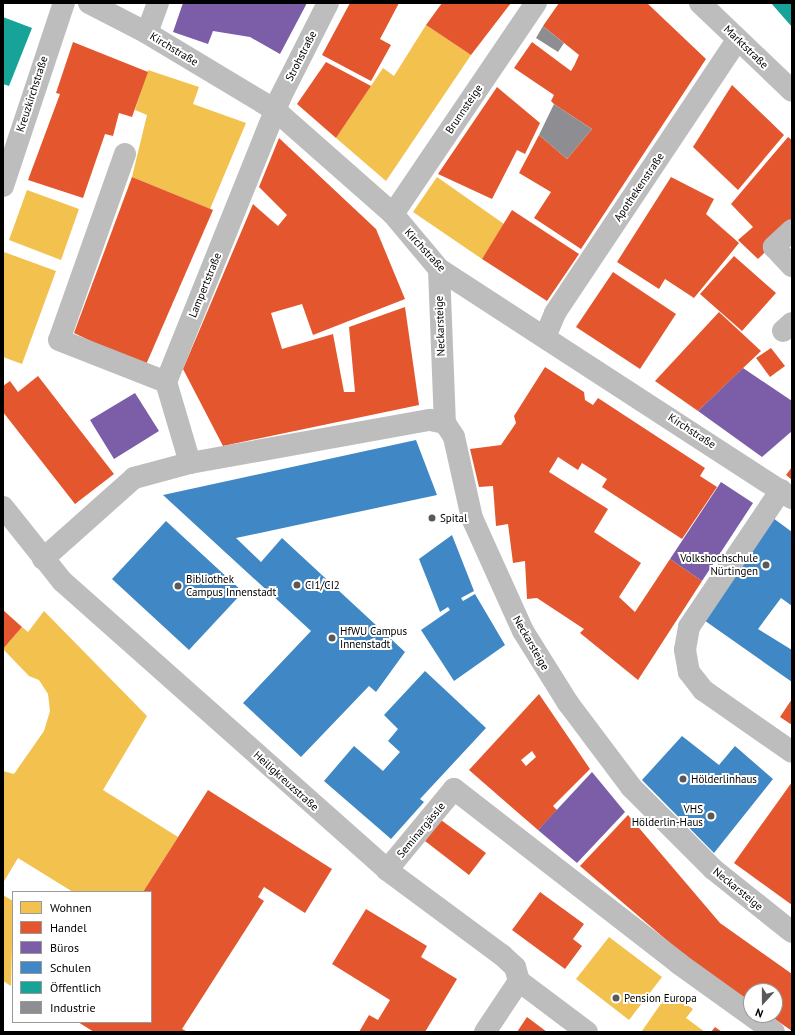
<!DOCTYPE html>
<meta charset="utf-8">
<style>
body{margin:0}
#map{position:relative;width:795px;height:1035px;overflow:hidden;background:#fff;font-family:"PT Sans",sans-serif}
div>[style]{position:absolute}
.homes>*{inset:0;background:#f2c14e}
.shops>*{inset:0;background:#e4572e}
.offices>*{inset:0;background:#7b5ea7}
.schools>*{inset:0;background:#3f88c5}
.public>*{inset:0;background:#17a398}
.industry>*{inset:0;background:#8d8d92}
.minor>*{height:22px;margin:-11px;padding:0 11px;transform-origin:11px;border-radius:11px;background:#bdbdbd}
.dots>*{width:11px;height:11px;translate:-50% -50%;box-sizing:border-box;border:2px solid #fff;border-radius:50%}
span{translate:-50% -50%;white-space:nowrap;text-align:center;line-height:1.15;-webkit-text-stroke:4px #fff;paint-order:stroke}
.street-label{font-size:11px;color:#000}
.poi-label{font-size:11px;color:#000}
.left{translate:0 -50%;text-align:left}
.right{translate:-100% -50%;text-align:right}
.frame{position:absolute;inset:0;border:4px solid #000;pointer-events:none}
.legend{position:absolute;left:12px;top:891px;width:140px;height:132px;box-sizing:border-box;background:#fff;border:1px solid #999;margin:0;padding:5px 7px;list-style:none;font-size:12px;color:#000}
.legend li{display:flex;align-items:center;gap:8px;height:20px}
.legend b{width:20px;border:1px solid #999}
.north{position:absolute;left:743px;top:983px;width:40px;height:40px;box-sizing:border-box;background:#fff;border:1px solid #999;border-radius:50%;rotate:201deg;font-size:11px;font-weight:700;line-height:16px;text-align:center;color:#000}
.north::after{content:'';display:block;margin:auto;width:14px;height:18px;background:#595959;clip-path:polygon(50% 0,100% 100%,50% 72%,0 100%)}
</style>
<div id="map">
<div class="homes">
<div style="clip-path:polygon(426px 25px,471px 55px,386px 181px,336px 138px,383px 68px,394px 76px)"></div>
<div style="clip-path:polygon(148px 70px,199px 87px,193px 104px,246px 123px,210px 209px,132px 177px,147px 115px,135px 110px)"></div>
<div style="clip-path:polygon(437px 177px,504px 224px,482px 259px,413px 212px)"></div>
<div style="clip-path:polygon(27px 190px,79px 209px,61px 260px,9px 240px)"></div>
<div style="clip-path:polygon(4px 252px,56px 271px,22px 364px,3px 357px)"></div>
<div style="clip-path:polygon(44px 611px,147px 716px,103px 790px,178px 837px,143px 892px,73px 892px,18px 858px,3px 883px,3px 771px,14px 774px,44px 731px,50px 711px,48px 694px,39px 680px,29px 676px,3px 649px,22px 627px,28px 632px)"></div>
<div style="clip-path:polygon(3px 895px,13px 901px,11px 986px,3px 981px)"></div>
<div style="clip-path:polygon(609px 937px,662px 977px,629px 1020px,576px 979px)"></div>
<div style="clip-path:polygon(669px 992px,693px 1009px,686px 1018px,705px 1032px,642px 1031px)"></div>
</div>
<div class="shops">
<div style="clip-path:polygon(350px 3px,399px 3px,380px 39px,391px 45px,371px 81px,322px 55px)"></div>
<div style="clip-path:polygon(442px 3px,511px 3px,471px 55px,426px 25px)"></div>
<div style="clip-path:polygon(559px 3px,647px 3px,706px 59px,581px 249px,534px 218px,551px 192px,519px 173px,539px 135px,567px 159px,592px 129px,554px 104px,551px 101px,554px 95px,514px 68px,532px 42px,571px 71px,574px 66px,579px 55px,543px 26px)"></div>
<div style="clip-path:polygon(73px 42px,148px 72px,132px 117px,119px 113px,113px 136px,105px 134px,83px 198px,28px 180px,60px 94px,56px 93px)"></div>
<div style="clip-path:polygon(326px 62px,371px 86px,336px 138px,297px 104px)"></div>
<div style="clip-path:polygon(732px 85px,784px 135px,738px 190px,693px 147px)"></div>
<div style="clip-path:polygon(497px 87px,540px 123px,525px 154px,517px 150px,492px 199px,438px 174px)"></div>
<div style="clip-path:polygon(788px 137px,792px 140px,792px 226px,758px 259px,738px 240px,753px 227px,731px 204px)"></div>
<div style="clip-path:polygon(279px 138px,376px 229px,405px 299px,313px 335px,302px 304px,271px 313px,282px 349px,333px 334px,344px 392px,355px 392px,349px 327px,405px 307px,419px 405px,223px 446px,183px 369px,253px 204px,278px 226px,287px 215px,259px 187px)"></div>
<div style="clip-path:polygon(132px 177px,213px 210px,145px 367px,74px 333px)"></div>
<div style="clip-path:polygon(671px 177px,714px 199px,706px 214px,739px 243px,694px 298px,665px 279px,659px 289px,617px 262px)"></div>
<div style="clip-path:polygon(512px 210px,579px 254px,547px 301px,482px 259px)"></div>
<div style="clip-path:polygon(734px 256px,776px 293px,742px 331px,700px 294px)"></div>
<div style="clip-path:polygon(613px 272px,676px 314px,640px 369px,576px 327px)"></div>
<div style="clip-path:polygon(719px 312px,761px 351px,698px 411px,655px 381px)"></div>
<div style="clip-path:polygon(771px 348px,785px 366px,770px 377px,756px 358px)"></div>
<div style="clip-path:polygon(545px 367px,584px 392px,585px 400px,593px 405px,598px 398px,705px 468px,700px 476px,717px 487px,682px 539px,602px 487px,607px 479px,582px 463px,578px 470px,558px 457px,549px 472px,608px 509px,594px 532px,641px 563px,619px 597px,635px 612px,670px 559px,702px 581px,638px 680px,580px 633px,584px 629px,537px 598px,527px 599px,525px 561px,513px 563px,508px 524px,496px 526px,493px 486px,479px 487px,470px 449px,501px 445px,516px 423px,514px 416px)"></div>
<div style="clip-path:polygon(38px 376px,114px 474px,75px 504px,3px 412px,3px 386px,10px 381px,18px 392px)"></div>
<div style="clip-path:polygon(792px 467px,792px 480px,786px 475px)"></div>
<div style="clip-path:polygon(3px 610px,22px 627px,3px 649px)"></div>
<div style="clip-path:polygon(evenodd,539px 694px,590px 769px,553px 806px,557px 810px,538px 830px,469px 770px,539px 694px,532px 751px,536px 757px,526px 766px,521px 760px,532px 751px)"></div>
<div style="clip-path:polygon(792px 699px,792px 725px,780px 717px)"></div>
<div style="clip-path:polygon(792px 782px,792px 905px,734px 863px)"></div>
<div style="clip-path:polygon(208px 790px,332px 869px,305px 913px,264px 887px,258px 897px,264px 901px,182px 1029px,188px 1032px,94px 1032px,78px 1022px,151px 1022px,151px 892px,143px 892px)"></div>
<div style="clip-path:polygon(628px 815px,720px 923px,792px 974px,792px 1031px,769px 1015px,775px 1015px,775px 991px,751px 991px,751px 1002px,691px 961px,580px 866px)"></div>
<div style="clip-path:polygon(441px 820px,486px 853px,469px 875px,425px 841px)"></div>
<div style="clip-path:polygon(540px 892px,584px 924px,573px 939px,582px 946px,565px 969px,512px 930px)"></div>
<div style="clip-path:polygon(366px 909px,427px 946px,421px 957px,457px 979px,425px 1032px,359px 1032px,369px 1015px,378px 1020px,390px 1000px,332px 964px)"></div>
<div style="clip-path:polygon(527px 1017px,547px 1032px,517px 1032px)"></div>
<div style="clip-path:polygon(715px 1027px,722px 1032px,711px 1032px)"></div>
</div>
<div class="offices">
<div style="clip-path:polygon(183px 3px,307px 3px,280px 54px,250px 37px,213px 31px,208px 44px,173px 32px)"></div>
<div style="clip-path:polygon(743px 368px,792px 401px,792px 431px,762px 457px,698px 411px)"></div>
<div style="clip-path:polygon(135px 393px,159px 431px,114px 459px,90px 420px)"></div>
<div style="clip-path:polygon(721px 482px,753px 503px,702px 581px,670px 559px)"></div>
<div style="clip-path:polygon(592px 772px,625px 812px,577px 863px,538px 830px)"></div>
</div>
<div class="schools">
<div style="clip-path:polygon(416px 440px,437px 495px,236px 538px,261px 562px,282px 538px,405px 652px,376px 692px,369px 686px,301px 757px,243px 703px,311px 631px,163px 495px)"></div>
<div style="clip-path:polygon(773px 518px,792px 532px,792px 606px,781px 598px,758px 629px,792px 650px,792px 682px,701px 618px)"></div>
<div style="clip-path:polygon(166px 521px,243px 592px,189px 650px,112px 579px)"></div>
<div style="clip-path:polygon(452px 535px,474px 591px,461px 598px,463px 601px,475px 594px,505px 645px,454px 681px,421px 630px,450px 610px,448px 607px,440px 612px,419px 559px)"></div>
<div style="clip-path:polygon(425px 671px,486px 728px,420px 799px,424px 802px,391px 839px,324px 781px,354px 746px,383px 771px,400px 752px,388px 741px,398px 729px,384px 715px)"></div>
<div style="clip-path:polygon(682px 736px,719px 765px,735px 746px,773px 779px,714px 853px,642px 780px)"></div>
</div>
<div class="public">
<div style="clip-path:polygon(771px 3px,792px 3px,792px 27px)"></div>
<div style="clip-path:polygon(3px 17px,32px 28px,9px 86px,3px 84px)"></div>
</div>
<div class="industry">
<div style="clip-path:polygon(543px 26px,564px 43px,558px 52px,536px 38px)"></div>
<div style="clip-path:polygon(554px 104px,592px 129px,567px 159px,539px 135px)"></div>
</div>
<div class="minor">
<div style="left:89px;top:3px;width:65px;rotate:27.3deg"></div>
<div style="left:147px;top:33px;width:149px;rotate:31deg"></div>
<div style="left:275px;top:110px;width:157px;rotate:41.4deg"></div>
<div style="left:393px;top:214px;width:72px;rotate:50.1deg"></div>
<div style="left:439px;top:269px;width:421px;rotate:33deg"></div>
<div style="left:700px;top:3px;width:127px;rotate:43.7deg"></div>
<div style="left:147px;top:33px;width:32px;rotate:-70deg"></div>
<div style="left:125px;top:154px;width:197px;rotate:109.5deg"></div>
<div style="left:59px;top:340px;width:115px;rotate:21.4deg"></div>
<div style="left:3px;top:186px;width:193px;rotate:-71.6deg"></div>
<div style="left:393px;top:214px;width:255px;rotate:-55.9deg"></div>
<div style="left:792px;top:230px;width:25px;rotate:137deg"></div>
<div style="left:774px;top:247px;width:26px;rotate:47deg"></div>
<div style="left:439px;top:269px;width:154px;rotate:87.8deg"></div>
<div style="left:445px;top:423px;width:17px;rotate:57deg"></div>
<div style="left:454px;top:437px;width:83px;rotate:77.5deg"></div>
<div style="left:472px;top:518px;width:124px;rotate:65.7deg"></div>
<div style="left:523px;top:631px;width:85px;rotate:58deg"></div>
<div style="left:568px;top:703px;width:105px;rotate:53.1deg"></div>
<div style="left:631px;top:787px;width:116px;rotate:45deg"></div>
<div style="left:713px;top:869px;width:101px;rotate:38.6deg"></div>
<div style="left:783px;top:331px;width:12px;rotate:-42deg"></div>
<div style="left:545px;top:337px;width:26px;rotate:-67deg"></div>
<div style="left:555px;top:313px;width:329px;rotate:-56.3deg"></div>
<div style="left:190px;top:463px;width:84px;rotate:-106.5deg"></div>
<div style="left:166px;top:382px;width:306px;rotate:-68.1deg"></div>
<div style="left:280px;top:98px;width:106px;rotate:-63.2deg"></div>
<div style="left:781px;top:490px;width:165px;rotate:123.9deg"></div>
<div style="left:689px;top:627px;width:23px;rotate:100deg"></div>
<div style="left:685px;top:650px;width:22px;rotate:80deg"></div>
<div style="left:689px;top:672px;width:23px;rotate:52deg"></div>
<div style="left:703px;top:690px;width:108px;rotate:34.9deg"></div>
<div style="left:3px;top:507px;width:95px;rotate:51.4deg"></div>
<div style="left:62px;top:581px;width:435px;rotate:41.6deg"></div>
<div style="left:387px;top:870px;width:143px;rotate:36.5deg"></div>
<div style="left:502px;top:955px;width:18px;rotate:43deg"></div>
<div style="left:515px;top:967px;width:15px;rotate:74deg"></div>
<div style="left:519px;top:981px;width:85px;rotate:36.9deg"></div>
<div style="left:43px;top:559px;width:122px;rotate:-41.7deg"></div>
<div style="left:134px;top:478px;width:58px;rotate:-15deg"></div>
<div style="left:190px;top:463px;width:244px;rotate:-10.2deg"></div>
<div style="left:430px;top:420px;width:15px;rotate:11deg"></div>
<div style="left:387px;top:870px;width:105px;rotate:-50.4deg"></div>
<div style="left:454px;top:789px;width:284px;rotate:37.8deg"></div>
<div style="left:678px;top:963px;width:118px;rotate:35.7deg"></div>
<div style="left:485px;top:1032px;width:61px;rotate:-56.3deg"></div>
</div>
<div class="dots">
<div style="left:432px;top:518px;background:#595959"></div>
<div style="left:766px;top:565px;background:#595959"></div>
<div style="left:297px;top:585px;background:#595959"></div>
<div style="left:178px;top:586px;background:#595959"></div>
<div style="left:332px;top:638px;background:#595959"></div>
<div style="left:683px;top:779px;background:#595959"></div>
<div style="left:711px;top:816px;background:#595959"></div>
<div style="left:616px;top:998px;background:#595959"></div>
</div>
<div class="street-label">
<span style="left:746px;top:47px;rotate:44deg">Marktstraße</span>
<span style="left:174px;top:49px;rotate:31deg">Kirchstraße</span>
<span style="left:301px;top:56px;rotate:-63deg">Strohstraße</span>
<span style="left:32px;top:94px;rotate:-72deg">Kreuzkirchstraße</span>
<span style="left:464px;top:109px;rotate:-56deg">Brunnsteige</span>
<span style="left:639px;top:187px;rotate:-56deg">Apothekenstraße</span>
<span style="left:425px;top:250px;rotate:47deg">Kirchstraße</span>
<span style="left:205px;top:285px;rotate:-68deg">Lampertstraße</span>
<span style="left:440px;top:326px;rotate:-92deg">Neckarsteige</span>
<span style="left:692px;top:431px;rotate:33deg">Kirchstraße</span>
<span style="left:531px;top:643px;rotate:60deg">Neckarsteige</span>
<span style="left:286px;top:781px;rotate:42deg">Heiligkreuzstraße</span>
<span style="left:421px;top:830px;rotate:-50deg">Seminargässle</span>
<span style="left:738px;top:889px;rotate:39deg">Neckarsteige</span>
</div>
<div class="poi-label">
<span class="left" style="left:440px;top:518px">Spital</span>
<span class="right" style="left:758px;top:565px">Volkshochschule<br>Nürtingen</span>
<span class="left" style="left:186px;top:586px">Bibliothek<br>Campus Innenstadt</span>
<span class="left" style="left:305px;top:585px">CI1/CI2</span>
<span class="left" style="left:340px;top:638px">HfWU Campus<br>Innenstadt</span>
<span class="left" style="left:691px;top:779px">Hölderlinhaus</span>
<span class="right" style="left:703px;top:816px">VHS<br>Hölderlin-Haus</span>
<span class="left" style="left:624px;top:998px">Pension Europa</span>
</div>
<div class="frame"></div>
<ul class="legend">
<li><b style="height:11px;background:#f2c14e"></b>Wohnen</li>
<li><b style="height:11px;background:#e4572e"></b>Handel</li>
<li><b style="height:11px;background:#7b5ea7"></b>Büros</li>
<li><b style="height:11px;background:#3f88c5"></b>Schulen</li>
<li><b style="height:11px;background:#17a398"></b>Öffentlich</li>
<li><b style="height:11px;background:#8d8d92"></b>Industrie</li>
</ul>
<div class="north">N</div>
</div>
